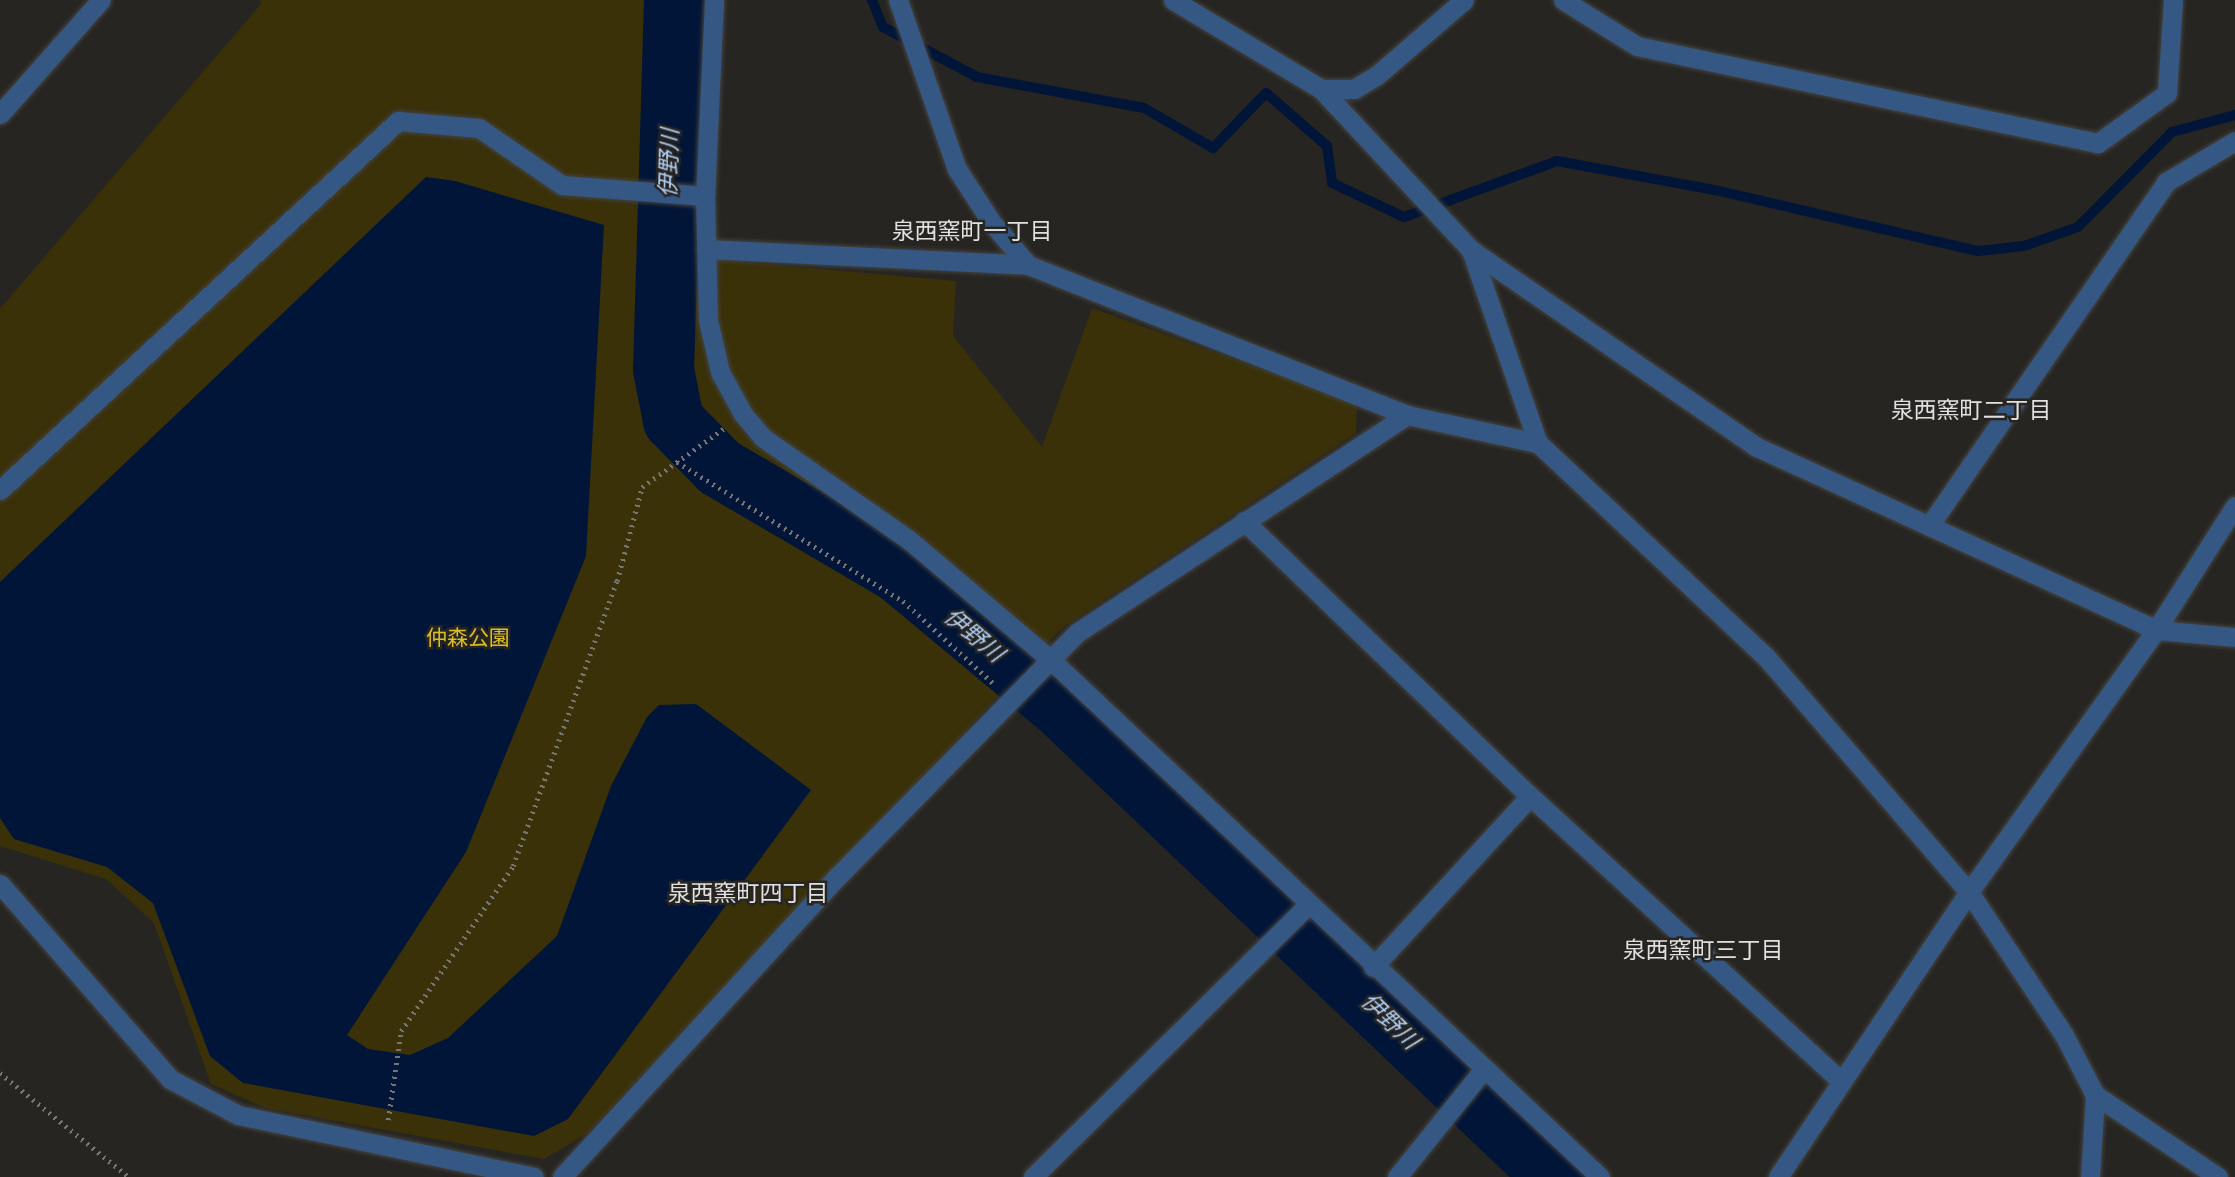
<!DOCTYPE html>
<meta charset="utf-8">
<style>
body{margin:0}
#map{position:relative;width:2235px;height:1177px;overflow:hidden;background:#262522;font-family:Quicksand,"Noto Sans JP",sans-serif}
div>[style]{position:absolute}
.green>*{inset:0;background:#3a3109}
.water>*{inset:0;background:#001538}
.stream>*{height:10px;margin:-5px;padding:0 5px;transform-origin:5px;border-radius:5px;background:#001538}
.river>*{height:61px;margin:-30.5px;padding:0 30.5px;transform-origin:30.5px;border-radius:30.5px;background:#001538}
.path>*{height:4.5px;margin-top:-2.25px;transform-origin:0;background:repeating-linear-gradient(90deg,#777674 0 2px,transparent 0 7px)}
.roads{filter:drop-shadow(0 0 2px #444340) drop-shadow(0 0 2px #444340)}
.minor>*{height:19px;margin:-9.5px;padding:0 9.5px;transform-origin:9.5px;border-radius:9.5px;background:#355783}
.tertiary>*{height:19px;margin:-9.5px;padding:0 9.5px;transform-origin:9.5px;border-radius:9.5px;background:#355783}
span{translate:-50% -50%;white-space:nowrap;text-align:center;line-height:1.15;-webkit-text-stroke:5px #262522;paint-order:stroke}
.park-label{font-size:21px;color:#dcbe28}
.water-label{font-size:23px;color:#b0ccf3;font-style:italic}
.neighbourhood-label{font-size:23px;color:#e1e0de}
</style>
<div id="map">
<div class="green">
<div style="clip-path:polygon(259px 0,655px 0,652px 254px,956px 281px,953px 336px,1042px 447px,1092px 308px,1357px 404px,1356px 433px,1062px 628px,588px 1133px,544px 1159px,265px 1108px,211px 1084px,154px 923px,106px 879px,0 846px,0 309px,262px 3px)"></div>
</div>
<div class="water">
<div style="clip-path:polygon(426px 177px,455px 181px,604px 225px,586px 556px,466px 852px,347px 1035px,368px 1049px,410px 1055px,448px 1038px,557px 936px,611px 786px,647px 717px,659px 705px,696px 704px,811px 790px,568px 1119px,534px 1136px,243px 1083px,210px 1056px,153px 903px,107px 867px,14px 839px,0 818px,0 582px)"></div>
</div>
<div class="stream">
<div style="left:872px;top:0;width:29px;rotate:68deg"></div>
<div style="left:883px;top:27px;width:106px;rotate:28deg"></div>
<div style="left:977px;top:77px;width:170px;rotate:10.5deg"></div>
<div style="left:1144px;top:108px;width:80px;rotate:30.1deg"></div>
<div style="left:1213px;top:148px;width:76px;rotate:-46.1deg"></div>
<div style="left:1266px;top:93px;width:81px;rotate:41deg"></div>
<div style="left:1327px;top:146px;width:37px;rotate:82deg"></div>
<div style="left:1332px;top:183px;width:80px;rotate:25.3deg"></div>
<div style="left:1404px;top:217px;width:163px;rotate:-20.1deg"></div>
<div style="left:1557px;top:161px;width:161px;rotate:10.4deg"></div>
<div style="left:1715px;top:190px;width:270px;rotate:13.1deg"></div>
<div style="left:1978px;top:251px;width:46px;rotate:-6.2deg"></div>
<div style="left:2024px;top:246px;width:57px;rotate:-19.4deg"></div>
<div style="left:2078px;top:227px;width:134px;rotate:-45.3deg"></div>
<div style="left:2172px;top:132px;width:65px;rotate:-15.1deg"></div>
</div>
<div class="river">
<div style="left:674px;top:0;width:369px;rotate:91.7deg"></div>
<div style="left:663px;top:369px;width:52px;rotate:78.9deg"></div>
<div style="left:673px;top:420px;width:66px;rotate:45.6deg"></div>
<div style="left:719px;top:467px;width:208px;rotate:30.4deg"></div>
<div style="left:898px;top:572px;width:209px;rotate:39.8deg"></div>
<div style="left:1059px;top:706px;width:683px;rotate:43.58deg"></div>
</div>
<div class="path">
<div style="left:677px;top:462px;width:265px;rotate:31.6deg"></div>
<div style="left:903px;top:601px;width:122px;rotate:42.3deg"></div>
<div style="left:0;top:1073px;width:166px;rotate:38.9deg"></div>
<div style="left:388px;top:1120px;width:90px;rotate:-81.7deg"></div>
<div style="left:401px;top:1031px;width:199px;rotate:-55.8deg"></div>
<div style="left:513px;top:866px;width:303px;rotate:-70deg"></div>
<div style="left:617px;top:581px;width:97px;rotate:-75.1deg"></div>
<div style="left:642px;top:487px;width:100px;rotate:-35.6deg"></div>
</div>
<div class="roads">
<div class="minor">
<div style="left:714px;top:0;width:196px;rotate:92.6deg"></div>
<div style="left:705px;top:196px;width:124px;rotate:88.6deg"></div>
<div style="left:708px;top:320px;width:53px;rotate:77deg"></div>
<div style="left:720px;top:372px;width:48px;rotate:61.3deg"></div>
<div style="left:743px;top:414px;width:30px;rotate:50deg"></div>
<div style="left:762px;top:437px;width:179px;rotate:35deg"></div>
<div style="left:909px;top:540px;width:186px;rotate:40.2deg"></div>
<div style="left:1051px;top:660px;width:754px;rotate:43.28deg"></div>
<div style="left:898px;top:0;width:179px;rotate:70.8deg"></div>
<div style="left:957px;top:169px;width:64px;rotate:57.1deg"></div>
<div style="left:992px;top:223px;width:55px;rotate:49.4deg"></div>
<div style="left:1173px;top:0;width:173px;rotate:31deg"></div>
<div style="left:1321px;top:89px;width:220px;rotate:47deg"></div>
<div style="left:1471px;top:250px;width:347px;rotate:34.6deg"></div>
<div style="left:1757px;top:447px;width:439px;rotate:24.6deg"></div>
<div style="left:2156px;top:630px;width:79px;rotate:5.1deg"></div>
<div style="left:1563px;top:0;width:87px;rotate:31.9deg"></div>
<div style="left:1637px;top:46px;width:471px;rotate:11.9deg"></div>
<div style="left:2098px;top:143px;width:85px;rotate:-35.9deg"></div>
<div style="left:2167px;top:93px;width:93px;rotate:-86.3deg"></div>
<div style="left:1321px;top:89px;width:33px"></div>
<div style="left:1354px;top:89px;width:26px;rotate:-31deg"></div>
<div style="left:1376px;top:76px;width:116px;rotate:-40.8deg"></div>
<div style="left:0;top:114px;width:152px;rotate:-48.5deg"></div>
<div style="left:706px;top:249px;width:322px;rotate:2.8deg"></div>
<div style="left:1028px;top:265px;width:408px;rotate:21.6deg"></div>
<div style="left:1407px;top:415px;width:134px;rotate:12.1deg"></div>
<div style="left:1471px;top:250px;width:204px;rotate:70.9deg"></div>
<div style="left:1538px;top:443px;width:313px;rotate:43.2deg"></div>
<div style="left:1766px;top:657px;width:311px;rotate:49.2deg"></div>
<div style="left:1969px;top:892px;width:172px;rotate:56.4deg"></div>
<div style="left:2064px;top:1035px;width:68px;rotate:62.7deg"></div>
<div style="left:2095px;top:1095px;width:148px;rotate:33.7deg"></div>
<div style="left:0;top:490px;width:543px;rotate:-42.83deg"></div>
<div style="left:398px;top:121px;width:81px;rotate:4.9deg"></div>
<div style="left:479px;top:128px;width:101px;rotate:34.5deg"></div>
<div style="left:562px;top:185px;width:143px;rotate:4.4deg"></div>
<div style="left:1244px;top:521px;width:397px;rotate:43.9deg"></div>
<div style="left:1530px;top:796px;width:422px;rotate:42.5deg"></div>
<div style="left:1929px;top:526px;width:418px;rotate:-55.4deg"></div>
<div style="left:2166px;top:182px;width:80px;rotate:-30.7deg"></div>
<div style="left:0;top:884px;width:259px;rotate:48.9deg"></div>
<div style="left:170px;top:1079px;width:77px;rotate:27.9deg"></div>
<div style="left:238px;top:1115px;width:302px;rotate:11.8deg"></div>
<div style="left:1373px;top:967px;width:232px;rotate:-47.4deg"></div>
<div style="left:562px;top:1177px;width:407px;rotate:-47.5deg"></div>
<div style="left:837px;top:877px;width:344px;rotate:-45.5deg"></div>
<div style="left:1078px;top:632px;width:394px;rotate:-33.4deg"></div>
<div style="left:1033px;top:1177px;width:387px;rotate:-44.7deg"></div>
<div style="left:1397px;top:1177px;width:137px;rotate:-51.2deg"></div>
<div style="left:2090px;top:1177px;width:82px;rotate:-86.5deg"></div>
</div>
<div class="tertiary">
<div style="left:1778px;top:1177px;width:343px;rotate:-56.2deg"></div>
<div style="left:1969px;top:892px;width:322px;rotate:-54.5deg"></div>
<div style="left:2156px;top:630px;width:147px;rotate:-57.5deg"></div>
</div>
</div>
<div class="park-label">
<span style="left:468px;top:637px">仲森公園</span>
</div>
<div class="water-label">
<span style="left:669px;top:163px;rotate:-88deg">伊野川</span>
<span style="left:974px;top:635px;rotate:40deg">伊野川</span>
<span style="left:1390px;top:1021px;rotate:44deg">伊野川</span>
</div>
<div class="neighbourhood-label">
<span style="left:972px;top:231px">泉西窯町一丁目</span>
<span style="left:1971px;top:410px">泉西窯町二丁目</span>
<span style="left:748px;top:893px">泉西窯町四丁目</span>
<span style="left:1703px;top:950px">泉西窯町三丁目</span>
</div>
</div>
